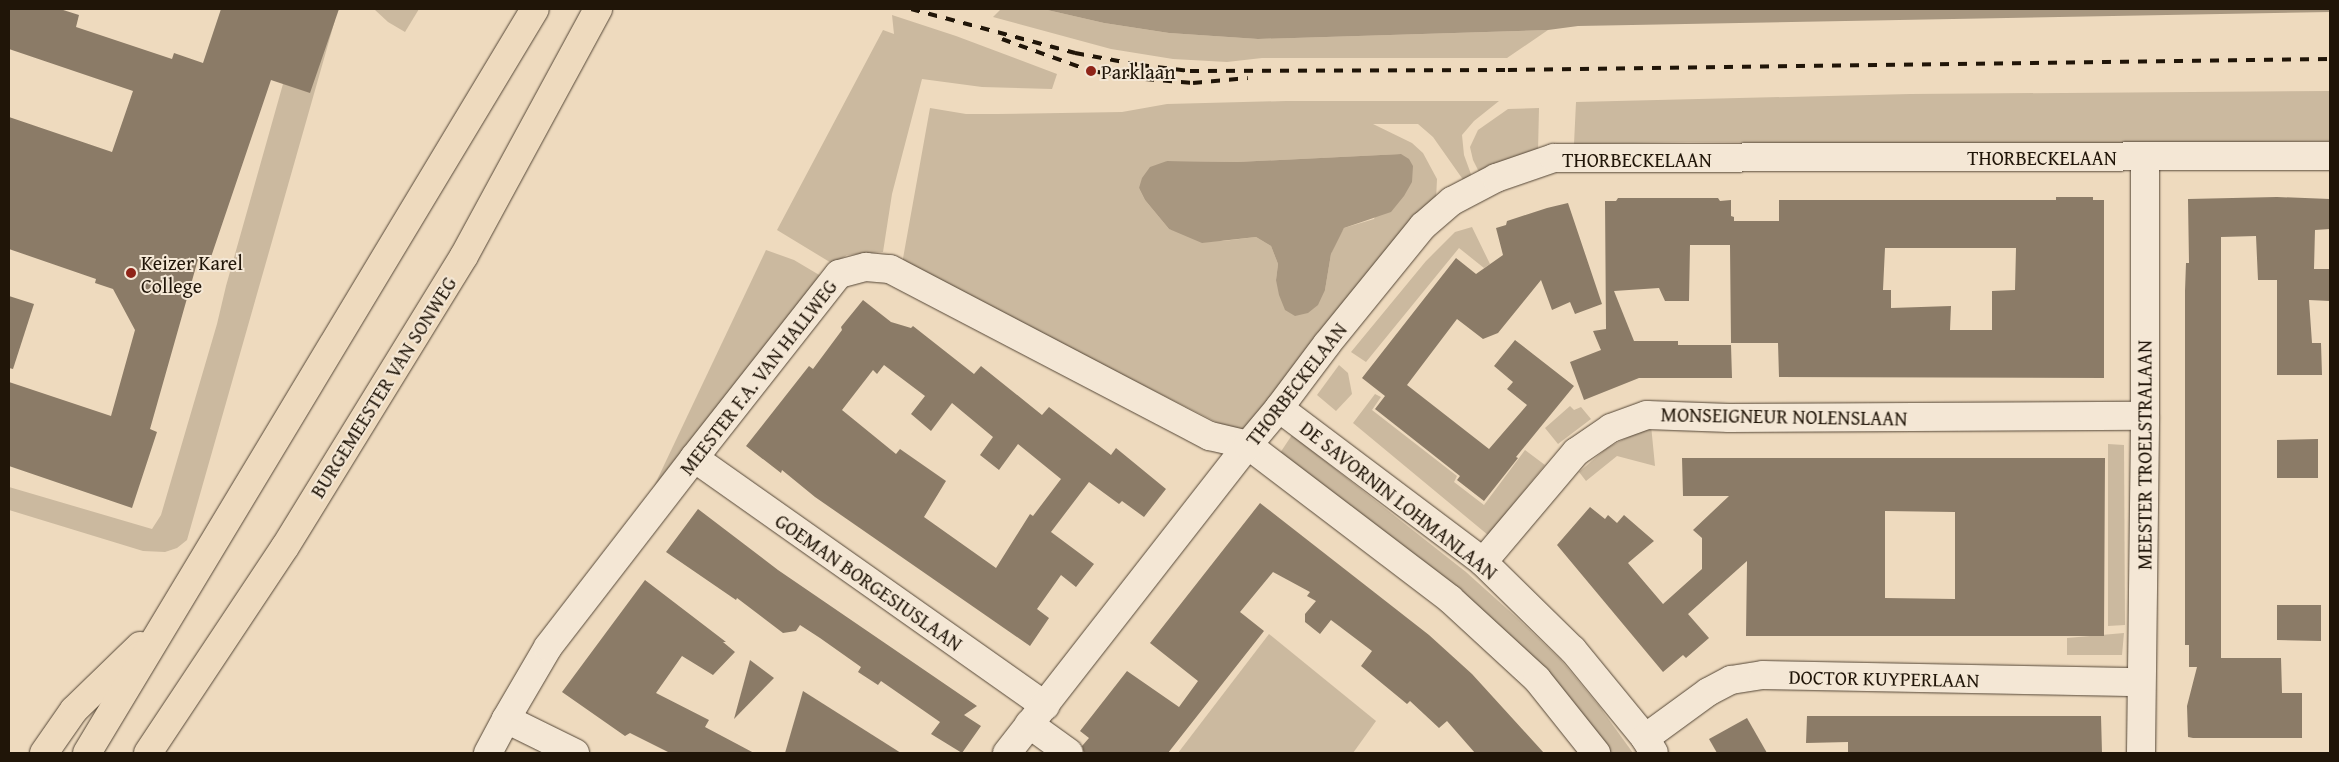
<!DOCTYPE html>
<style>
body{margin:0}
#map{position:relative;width:2339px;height:762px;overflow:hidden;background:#eedabe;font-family:"Gentium Book Plus",serif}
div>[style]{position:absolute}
.green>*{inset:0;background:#cbb99f}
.water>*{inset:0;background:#a89780}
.building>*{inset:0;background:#8b7b67}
.roads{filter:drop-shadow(0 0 1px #544636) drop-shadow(0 0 1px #544636)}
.minor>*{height:28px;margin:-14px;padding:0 14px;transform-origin:14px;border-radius:14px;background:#f4e7d5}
.highway>*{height:28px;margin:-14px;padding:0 14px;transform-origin:14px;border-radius:14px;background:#eedabe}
.rail>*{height:4px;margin-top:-2px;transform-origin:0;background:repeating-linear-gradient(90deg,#201508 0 9px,transparent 0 18px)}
.dots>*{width:14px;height:14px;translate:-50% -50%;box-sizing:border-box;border:2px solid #f4e7d5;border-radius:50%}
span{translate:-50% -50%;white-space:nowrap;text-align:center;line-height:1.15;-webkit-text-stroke:4px #f4e7d5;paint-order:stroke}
.poi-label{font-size:20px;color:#201508}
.left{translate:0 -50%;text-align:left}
.street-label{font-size:20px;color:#201508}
.frame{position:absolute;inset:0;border:10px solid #201508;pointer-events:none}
</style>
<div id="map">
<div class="green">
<div style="clip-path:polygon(301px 9px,335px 9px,335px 20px,187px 540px,177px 548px,165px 552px,143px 551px,9px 510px,9px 487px,152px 529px,161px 515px,217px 324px,226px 286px,292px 52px,309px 27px)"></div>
<div style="clip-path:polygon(374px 9px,419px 9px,405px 32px,388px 22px)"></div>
<div style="clip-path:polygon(1001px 9px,1043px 9px,1104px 23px,1169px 33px,1258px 39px,1548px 30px,1507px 58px,1262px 58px,1227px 62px,1173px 59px,1111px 49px,993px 17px)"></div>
<div style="clip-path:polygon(892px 15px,956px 36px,1057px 74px,1052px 89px,982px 87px,922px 79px,892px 194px,883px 252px,847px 255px,833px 264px,777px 230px,883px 30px,894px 34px)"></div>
<div style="clip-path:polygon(2330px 91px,2330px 141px,2029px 145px,1689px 142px,1574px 144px,1576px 102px,1910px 94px)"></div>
<div style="clip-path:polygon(evenodd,1286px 101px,1499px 101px,1474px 121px,1462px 135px,1464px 155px,1472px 177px,1464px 181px,1433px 137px,1418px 124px,1373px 124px,1412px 143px,1423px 153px,1437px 179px,1436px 200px,1424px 207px,1399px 235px,1246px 428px,1237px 430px,1226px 427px,902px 264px,930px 108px,966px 114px,997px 114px,1122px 112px,1167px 104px,1286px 101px,1401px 154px,1374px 219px,1344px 228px,1336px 241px,1331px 254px,1325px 290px,1276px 280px,1278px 264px,1271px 246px,1256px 237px,1223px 241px,1169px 229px,1145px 200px,1139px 188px,1167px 161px,1237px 162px,1401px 154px)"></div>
<div style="clip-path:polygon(1539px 108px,1538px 151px,1479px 172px,1473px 160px,1470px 147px,1478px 130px,1508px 109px)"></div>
<div style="clip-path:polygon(1472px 227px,1490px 264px,1484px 268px,1459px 248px,1366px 362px,1351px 352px,1426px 261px,1455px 232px)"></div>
<div style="clip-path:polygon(766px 250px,794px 260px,821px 276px,648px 499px)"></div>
<div style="clip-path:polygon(1339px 365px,1348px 373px,1352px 394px,1336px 411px,1317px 395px)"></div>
<div style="clip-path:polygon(1375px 394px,1381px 397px,1372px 410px,1457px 476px,1454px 482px,1484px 505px,1525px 450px,1545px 465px,1488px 535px,1353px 423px)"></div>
<div style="clip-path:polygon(1570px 406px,1574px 410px,1581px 407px,1591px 419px,1558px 444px,1545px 428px)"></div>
<div style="clip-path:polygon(1651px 425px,1655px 466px,1617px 456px,1586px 481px,1579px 472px,1607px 448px)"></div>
<div style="clip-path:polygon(1292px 435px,1466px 572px,1515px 616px,1561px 660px,1599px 706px,1633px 753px,1607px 753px,1280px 453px)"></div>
<div style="clip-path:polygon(2108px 444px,2124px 445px,2125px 625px,2108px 626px)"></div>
<div style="clip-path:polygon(2124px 633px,2122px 655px,2067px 655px,2067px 638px)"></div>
<div style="clip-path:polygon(1269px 634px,1376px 721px,1353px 753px,1178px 753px)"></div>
</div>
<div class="water">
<div style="clip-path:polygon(1043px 9px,2330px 9px,2330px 12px,1578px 26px,1548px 30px,1258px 39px,1169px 33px,1104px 23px)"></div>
<div style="clip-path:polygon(1401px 154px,1409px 159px,1413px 166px,1412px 182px,1404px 196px,1391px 212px,1344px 228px,1331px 254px,1325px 290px,1318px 305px,1308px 313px,1295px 316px,1285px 310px,1279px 295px,1276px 280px,1278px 264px,1271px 246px,1256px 237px,1202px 243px,1169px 229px,1145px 200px,1139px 188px,1142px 178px,1150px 167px,1167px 161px,1237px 162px)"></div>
</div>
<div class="building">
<div style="clip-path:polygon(9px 9px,60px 9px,79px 15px,76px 27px,172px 59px,174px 53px,203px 63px,221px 9px,339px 9px,310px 93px,271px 80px,210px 260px,199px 256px,150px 429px,157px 432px,132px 508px,9px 466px,9px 382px,111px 416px,135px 330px,113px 289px,95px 283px,96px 279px,9px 249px,9px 117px,112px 152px,133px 91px,9px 49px)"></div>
<div style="clip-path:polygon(evenodd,2056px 197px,2093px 197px,2093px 200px,2104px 200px,2104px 378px,1779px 377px,1778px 343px,1731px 343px,1730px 245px,1690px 245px,1689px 301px,1665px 301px,1659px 288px,1614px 291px,1634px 341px,1678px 341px,1678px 345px,1731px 345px,1732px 378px,1639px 378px,1584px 400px,1570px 362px,1601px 350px,1593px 331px,1606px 329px,1605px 201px,1616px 201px,1618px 198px,1718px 198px,1720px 201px,1731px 200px,1731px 216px,1734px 217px,1734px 221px,1779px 221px,1779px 200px,2056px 200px,2056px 197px,1885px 248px,2016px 248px,2015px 290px,1992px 291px,1992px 330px,1950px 330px,1951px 306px,1891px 308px,1891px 290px,1883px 290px,1885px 248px)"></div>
<div style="clip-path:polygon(2277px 197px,2330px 199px,2330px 229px,2315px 230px,2314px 269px,2330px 269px,2330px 301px,2309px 300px,2312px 343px,2321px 343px,2322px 375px,2277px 375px,2277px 280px,2258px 280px,2256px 236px,2221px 237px,2221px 658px,2281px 658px,2282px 693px,2302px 693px,2302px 738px,2193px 738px,2188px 737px,2187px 706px,2197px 667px,2189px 667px,2189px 645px,2185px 645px,2185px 291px,2186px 263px,2189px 263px,2188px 199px)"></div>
<div style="clip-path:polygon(1568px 203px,1602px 304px,1575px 314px,1570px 302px,1552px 310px,1541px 280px,1498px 333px,1483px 339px,1457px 319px,1407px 385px,1489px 449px,1527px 405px,1507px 389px,1513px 382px,1494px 366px,1515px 340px,1574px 386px,1516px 457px,1518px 458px,1484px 501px,1457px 480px,1460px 476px,1375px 409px,1385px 396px,1362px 378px,1456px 258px,1476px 274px,1503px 255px,1496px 228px,1506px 225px,1507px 221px,1547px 208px)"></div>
<div style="clip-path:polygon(9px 296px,34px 304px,13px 369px,9px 368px)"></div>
<div style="clip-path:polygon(evenodd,863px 300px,891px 322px,911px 328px,913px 326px,974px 374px,981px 366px,1042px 415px,1049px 407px,1111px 455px,1116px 448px,1166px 489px,1144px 517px,1122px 501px,1119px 504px,1089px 482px,1051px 532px,1094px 564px,1076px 587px,1061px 575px,1037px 609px,1049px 618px,1030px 646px,815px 497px,782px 470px,781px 473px,746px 446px,809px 366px,813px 369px,842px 330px,841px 327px,863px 300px,884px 365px,925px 396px,911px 414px,931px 431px,952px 403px,993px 437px,980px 455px,999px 470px,1018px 444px,1061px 479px,1033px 516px,1030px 514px,996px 568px,924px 517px,946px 481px,900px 449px,896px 454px,842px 410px,873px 370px,877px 374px,884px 365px)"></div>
<div style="clip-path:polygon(2318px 439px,2318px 478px,2277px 478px,2277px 440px)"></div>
<div style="clip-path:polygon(evenodd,1682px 458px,2105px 458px,2104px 636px,1746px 636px,1747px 561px,1688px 614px,1709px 638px,1686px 658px,1683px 655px,1663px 672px,1557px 545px,1590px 507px,1605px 519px,1608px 515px,1617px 523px,1624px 515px,1654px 541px,1628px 563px,1663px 604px,1702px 569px,1702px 538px,1693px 530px,1729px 496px,1683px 496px,1682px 458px,1885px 511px,1955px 512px,1955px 599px,1885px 598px,1885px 511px)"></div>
<div style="clip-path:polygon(1260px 503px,1429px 635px,1472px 674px,1544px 753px,1475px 753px,1447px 721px,1439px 728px,1410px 701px,1407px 704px,1361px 666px,1372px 651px,1339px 626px,1331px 620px,1320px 634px,1305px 622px,1305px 614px,1316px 601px,1307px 596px,1310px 592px,1273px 572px,1240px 612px,1264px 631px,1168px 753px,1084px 753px,1082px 746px,1089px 738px,1080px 731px,1127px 671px,1179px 707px,1198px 681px,1150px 643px)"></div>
<div style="clip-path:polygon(698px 509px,778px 570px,977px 706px,964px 715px,981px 726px,962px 753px,931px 734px,940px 722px,881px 681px,878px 685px,858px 672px,861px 667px,820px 638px,800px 625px,796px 631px,783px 633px,737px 598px,736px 600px,666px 552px)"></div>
<div style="clip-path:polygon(645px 580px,726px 642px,723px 642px,735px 652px,713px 675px,682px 656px,656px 693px,709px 720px,705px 727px,754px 753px,670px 753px,630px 733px,625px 736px,562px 692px)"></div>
<div style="clip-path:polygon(2277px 605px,2321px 605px,2321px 641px,2277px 640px)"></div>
<div style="clip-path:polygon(750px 660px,774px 678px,734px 719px)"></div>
<div style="clip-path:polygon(803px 691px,901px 753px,785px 753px)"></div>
<div style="clip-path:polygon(1807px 716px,2101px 716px,2102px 753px,1848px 752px,1848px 742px,1806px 743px)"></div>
<div style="clip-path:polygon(1747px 718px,1767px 753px,1717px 753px,1709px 739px)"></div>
</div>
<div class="roads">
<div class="minor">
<div style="left:1279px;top:408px;width:256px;rotate:37deg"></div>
<div style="left:1483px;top:562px;width:126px;rotate:44.4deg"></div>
<div style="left:1573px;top:650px;width:114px;rotate:50.7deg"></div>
<div style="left:1645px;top:738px;width:17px;rotate:59deg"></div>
<div style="left:694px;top:458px;width:430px;rotate:35.2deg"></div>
<div style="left:1483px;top:562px;width:144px;rotate:-49.8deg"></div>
<div style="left:1576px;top:452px;width:42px;rotate:-34.4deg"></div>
<div style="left:1611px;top:428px;width:38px;rotate:-20deg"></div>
<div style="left:1647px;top:415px;width:82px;rotate:2.1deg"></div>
<div style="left:1729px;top:418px;width:416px;rotate:-0.3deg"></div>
<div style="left:506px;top:719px;width:77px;rotate:26.2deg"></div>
<div style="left:1029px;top:724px;width:49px;rotate:35.9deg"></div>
<div style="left:1645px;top:738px;width:78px;rotate:-36.1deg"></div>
<div style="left:1708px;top:692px;width:26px;rotate:-28deg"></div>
<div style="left:1731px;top:680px;width:32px;rotate:-9deg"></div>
<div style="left:1763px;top:675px;width:378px;rotate:1.1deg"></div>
<div style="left:488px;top:753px;width:38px;rotate:-62deg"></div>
<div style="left:506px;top:719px;width:83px;rotate:-59.7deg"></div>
<div style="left:548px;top:647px;width:239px;rotate:-52.3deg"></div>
<div style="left:694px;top:458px;width:234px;rotate:-51.8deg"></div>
<div style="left:839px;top:274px;width:28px;rotate:-15deg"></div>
<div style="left:866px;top:267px;width:24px;rotate:5deg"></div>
<div style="left:890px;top:269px;width:361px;rotate:27.6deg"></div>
<div style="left:1210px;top:436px;width:39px;rotate:13deg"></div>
<div style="left:1248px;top:445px;width:254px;rotate:37.3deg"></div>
<div style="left:1450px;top:599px;width:118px;rotate:42.6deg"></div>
<div style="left:1537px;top:679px;width:95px;rotate:51.4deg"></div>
<div style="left:1007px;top:753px;width:391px;rotate:-52deg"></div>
<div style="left:1248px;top:445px;width:48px;rotate:-50deg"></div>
<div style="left:1279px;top:408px;width:80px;rotate:-53.1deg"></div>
<div style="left:1327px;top:344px;width:152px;rotate:-50.9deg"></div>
<div style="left:1423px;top:226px;width:38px;rotate:-41deg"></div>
<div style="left:1452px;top:201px;width:50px;rotate:-27.6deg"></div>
<div style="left:1496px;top:178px;width:61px;rotate:-19deg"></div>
<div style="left:1554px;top:158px;width:776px;rotate:-0.15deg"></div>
<div style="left:2141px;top:753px;width:337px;rotate:-89.3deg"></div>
<div style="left:2145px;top:416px;width:259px;rotate:-90deg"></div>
</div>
<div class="highway">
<div style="left:44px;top:753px;width:52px;rotate:-55.1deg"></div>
<div style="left:74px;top:710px;width:92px;rotate:-44.1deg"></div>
<div style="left:87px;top:753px;width:868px;rotate:-58.95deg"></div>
<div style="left:148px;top:753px;width:247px;rotate:-56.4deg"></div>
<div style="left:285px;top:547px;width:342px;rotate:-58.4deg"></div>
<div style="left:464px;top:256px;width:281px;rotate:-61.5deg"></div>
</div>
</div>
<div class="rail">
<div style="left:911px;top:9px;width:170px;rotate:15deg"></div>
<div style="left:1075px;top:53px;width:66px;rotate:10.5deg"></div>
<div style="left:1140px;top:65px;width:50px;rotate:6.8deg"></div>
<div style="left:1190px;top:71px;width:318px;rotate:-0.2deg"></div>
<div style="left:1508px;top:70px;width:822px;rotate:-0.77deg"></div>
<div style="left:1002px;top:39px;width:95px;rotate:19.8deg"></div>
<div style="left:1091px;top:71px;width:55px;rotate:8.4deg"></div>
<div style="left:1145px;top:79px;width:48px;rotate:4.8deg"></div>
<div style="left:1193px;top:83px;width:55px;rotate:-5.2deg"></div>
</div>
<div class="dots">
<div style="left:1091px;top:71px;background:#8f2418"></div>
<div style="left:131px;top:273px;background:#8f2418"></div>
</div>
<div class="poi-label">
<span class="left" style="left:1101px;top:71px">Parklaan</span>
<span class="left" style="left:141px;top:274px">Keizer Karel<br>College</span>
</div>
<div class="street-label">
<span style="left:2042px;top:157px">THORBECKELAAN</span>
<span style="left:1637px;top:159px">THORBECKELAAN</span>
<span style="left:758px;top:377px;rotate:-52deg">MEESTER F.A. VAN HALLWEG</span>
<span style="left:1296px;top:384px;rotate:-52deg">THORBECKELAAN</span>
<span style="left:383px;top:387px;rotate:-58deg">BURGEMEESTER VAN SONWEG</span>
<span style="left:1784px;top:416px;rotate:1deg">MONSEIGNEUR NOLENSLAAN</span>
<span style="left:2144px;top:455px;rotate:-90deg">MEESTER TROELSTRALAAN</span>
<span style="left:1399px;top:500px;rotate:38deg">DE SAVORNIN LOHMANLAAN</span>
<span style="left:869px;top:582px;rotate:35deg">GOEMAN BORGESIUSLAAN</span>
<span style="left:1884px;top:678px;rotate:1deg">DOCTOR KUYPERLAAN</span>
</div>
<div class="frame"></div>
</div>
